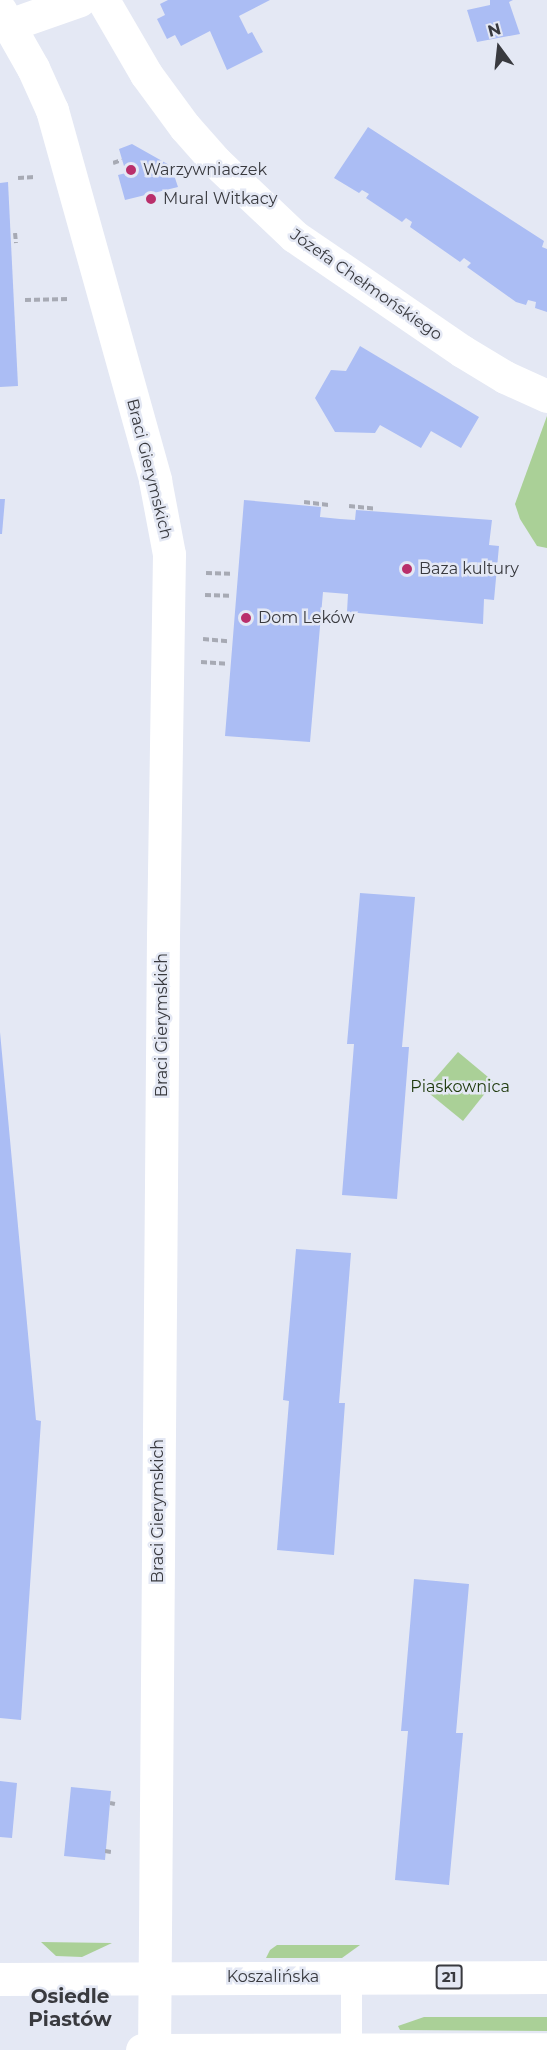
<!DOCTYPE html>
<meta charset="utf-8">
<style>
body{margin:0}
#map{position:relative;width:547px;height:2050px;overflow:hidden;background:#e4e8f4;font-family:Montserrat,sans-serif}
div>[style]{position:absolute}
.green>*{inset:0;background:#aad097}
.building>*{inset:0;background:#abbdf4}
.path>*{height:4px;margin-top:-2px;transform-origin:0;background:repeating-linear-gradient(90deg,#a7aab4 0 6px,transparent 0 9px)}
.service>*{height:21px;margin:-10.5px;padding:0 10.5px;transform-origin:10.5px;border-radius:10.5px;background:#fff}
.minor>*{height:33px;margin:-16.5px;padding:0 16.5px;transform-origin:16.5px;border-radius:16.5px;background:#fff}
.primary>*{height:33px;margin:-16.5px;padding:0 16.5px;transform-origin:16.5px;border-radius:16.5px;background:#fff}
.dots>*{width:16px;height:16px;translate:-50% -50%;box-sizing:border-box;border:3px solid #e4e8f4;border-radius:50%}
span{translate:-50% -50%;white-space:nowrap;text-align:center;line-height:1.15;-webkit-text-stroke:5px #e4e8f4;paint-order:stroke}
.shield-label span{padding:2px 4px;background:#e4e8f4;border:2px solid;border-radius:4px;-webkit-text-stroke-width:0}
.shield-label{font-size:15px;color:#393a3f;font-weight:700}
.poi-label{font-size:16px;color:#393a3f}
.left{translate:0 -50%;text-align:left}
.street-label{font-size:16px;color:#393a3f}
.park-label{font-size:16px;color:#1c380a}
.quarter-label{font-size:20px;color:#393a3f;font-weight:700}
.north{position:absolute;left:469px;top:18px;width:60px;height:60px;-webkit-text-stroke:4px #e4e8f4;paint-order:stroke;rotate:345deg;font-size:16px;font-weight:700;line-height:24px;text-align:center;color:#393a3f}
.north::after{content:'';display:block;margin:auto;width:21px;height:27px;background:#393a3f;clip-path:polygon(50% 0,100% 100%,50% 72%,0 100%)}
</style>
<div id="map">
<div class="green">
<div style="clip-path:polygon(547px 416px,547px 548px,537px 546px,520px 519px,515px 504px)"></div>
<div style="clip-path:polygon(458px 1052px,494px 1082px,463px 1121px,425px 1090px)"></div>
<div style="clip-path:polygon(41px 1942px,112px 1943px,82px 1957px,56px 1956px)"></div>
<div style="clip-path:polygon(277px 1945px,360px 1945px,342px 1958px,266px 1958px,270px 1950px)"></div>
<div style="clip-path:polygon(424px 2017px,547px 2017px,547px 2031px,400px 2030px,398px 2026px)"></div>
</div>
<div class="building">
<div style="clip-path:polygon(168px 0,270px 0,239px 16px,248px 34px,252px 32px,263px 52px,227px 70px,210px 31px,181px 46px,175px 35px,167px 39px,157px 19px,165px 15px,160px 4px)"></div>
<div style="clip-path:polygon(490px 0,513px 0,509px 2px,520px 34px,477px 42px,467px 10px,490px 5px)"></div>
<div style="clip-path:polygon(368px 127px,544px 241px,542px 247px,547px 249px,547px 312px,535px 308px,536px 302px,528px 300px,526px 305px,516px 302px,467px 267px,471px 263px,464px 258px,460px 262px,410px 227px,412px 222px,406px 218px,402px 222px,366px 198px,369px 194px,362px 190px,359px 193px,334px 178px)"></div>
<div style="clip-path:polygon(132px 144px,171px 166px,178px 187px,125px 200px,118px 175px,126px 173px,119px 149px)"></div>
<div style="clip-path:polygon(8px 182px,18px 386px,0 387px,0 183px)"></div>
<div style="clip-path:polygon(360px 346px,479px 417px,461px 448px,431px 431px,421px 448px,380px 425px,375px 433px,335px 432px,315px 398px,331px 370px,346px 371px)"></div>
<div style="clip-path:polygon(0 499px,5px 499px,2px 534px,0 534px)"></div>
<div style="clip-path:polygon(244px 500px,321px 507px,320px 517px,340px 519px,355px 520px,356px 510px,492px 520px,489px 545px,499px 546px,494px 600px,484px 599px,483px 624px,347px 612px,348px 594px,323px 592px,310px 742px,225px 736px)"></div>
<div style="clip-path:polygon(360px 893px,415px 897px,402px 1047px,409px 1047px,397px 1199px,342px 1195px,354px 1044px,347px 1044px)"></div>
<div style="clip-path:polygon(0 1032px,36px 1420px,41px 1421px,21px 1720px,0 1718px)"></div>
<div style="clip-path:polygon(296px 1249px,351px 1253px,339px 1403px,345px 1403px,334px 1555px,277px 1550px,289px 1401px,283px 1400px)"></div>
<div style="clip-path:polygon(414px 1579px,469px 1584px,456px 1733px,463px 1733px,449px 1885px,395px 1880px,408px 1731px,401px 1731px)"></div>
<div style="clip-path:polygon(0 1781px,17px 1783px,12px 1838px,0 1837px)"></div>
<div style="clip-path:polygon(71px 1787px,111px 1791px,105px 1860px,64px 1856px)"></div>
</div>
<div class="path">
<div style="left:113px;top:163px;width:9px;rotate:-18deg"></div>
<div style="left:18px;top:178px;width:17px;rotate:-3deg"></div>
<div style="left:15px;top:233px;width:10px;rotate:84deg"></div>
<div style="left:25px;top:300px;width:44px;rotate:-1.3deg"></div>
<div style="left:304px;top:502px;width:25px;rotate:7deg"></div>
<div style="left:349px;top:506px;width:27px;rotate:6deg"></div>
<div style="left:206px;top:573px;width:25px;rotate:2deg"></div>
<div style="left:205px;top:595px;width:25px;rotate:2deg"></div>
<div style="left:203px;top:639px;width:25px;rotate:5deg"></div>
<div style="left:201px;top:662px;width:26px;rotate:4deg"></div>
<div style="left:110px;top:1803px;width:5px;rotate:11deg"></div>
<div style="left:105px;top:1851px;width:6px;rotate:9deg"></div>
</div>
<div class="service">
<div style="left:351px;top:2050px;width:72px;rotate:-90deg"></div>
</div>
<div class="minor">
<div style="left:103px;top:0;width:86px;rotate:59.8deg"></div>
<div style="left:146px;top:74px;width:66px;rotate:53.7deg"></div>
<div style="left:185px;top:127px;width:47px;rotate:48.5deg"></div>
<div style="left:216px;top:162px;width:108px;rotate:43.5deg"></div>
<div style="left:294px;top:236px;width:204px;rotate:34.4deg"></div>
<div style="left:462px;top:351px;width:50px;rotate:31.2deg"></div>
<div style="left:505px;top:377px;width:46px;rotate:24.3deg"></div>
<div style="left:0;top:10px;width:67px;rotate:60.4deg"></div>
<div style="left:33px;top:68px;width:46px;rotate:65.7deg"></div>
<div style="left:52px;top:110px;width:384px;rotate:74.4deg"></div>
<div style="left:155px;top:480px;width:75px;rotate:79.3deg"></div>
<div style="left:169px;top:554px;width:381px;rotate:90.9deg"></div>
<div style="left:163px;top:935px;width:1115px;rotate:90.46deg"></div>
<div style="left:9px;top:25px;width:75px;rotate:-19.4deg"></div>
</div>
<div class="primary">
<div style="left:0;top:1979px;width:547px;rotate:-0.21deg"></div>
<div style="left:142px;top:2050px;width:405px;rotate:-0.1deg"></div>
</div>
<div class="dots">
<div style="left:131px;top:170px;background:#b92f6b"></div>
<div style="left:151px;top:199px;background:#b92f6b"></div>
<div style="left:407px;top:569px;background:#b92f6b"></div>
<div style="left:246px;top:618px;background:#b92f6b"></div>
</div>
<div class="shield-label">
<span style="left:449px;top:1977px">21</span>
</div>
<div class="poi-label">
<span class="left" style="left:143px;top:170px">Warzywniaczek</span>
<span class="left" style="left:163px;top:199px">Mural Witkacy</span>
<span class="left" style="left:419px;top:569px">Baza kultury</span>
<span class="left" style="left:258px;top:618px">Dom Leków</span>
</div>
<div class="street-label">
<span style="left:366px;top:285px;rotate:35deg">Józefa Chełmońskiego</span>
<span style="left:149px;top:469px;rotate:76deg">Braci Gierymskich</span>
<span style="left:162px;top:1025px;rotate:-90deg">Braci Gierymskich</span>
<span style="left:158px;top:1511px;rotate:-90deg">Braci Gierymskich</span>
<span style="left:273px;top:1977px">Koszalińska</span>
</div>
<div class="park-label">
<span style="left:460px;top:1087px">Piaskownica</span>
</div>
<div class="quarter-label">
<span style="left:70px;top:2008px">Osiedle<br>Piastów</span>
</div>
<div class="north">N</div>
</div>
